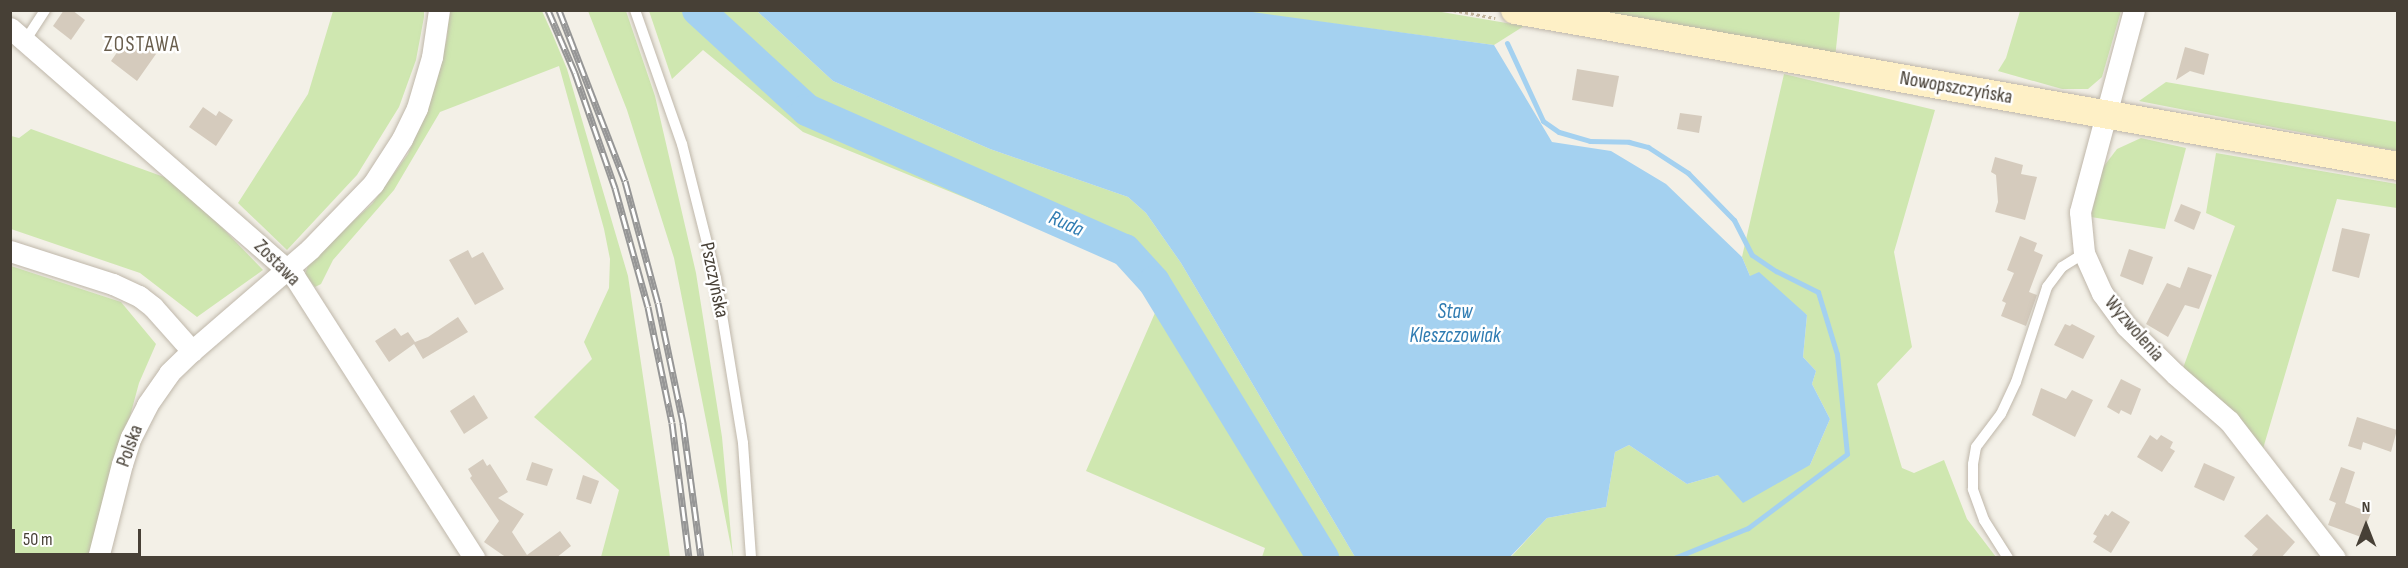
<!DOCTYPE html>
<meta charset="utf-8">
<style>
body{margin:0}
#map{position:relative;width:2408px;height:568px;overflow:hidden;background:#f3f0e7;font-family:"Sofia Sans Condensed",sans-serif}
div>[style]{position:absolute}
.green>*{inset:0;background:#cfe7b0}
.water>*{inset:0;background:#a4d1f0}
.stream>*{height:5px;margin:-2.5px;padding:0 2.5px;transform-origin:2.5px;border-radius:2.5px;background:#a4d1f0}
.river>*{height:32px;margin:-16px;padding:0 16px;transform-origin:16px;border-radius:16px;background:#a4d1f0}
.building>*{inset:0;background:#d5cbbd}
.path>*{height:3px;margin-top:-1.5px;transform-origin:0;background:repeating-linear-gradient(90deg,#c1b39b 0 3px,transparent 0 6px)}
.roads{filter:drop-shadow(0 0 2px #bfb7aa) drop-shadow(0 0 2px #bfb7aa)}
.lane>*{height:10px;margin:-5px;padding:0 5px;transform-origin:5px;border-radius:5px;background:#fff}
.street>*{height:21px;margin:-10.5px;padding:0 10.5px;transform-origin:10.5px;border-radius:10.5px;background:#fff}
.secondary>*{height:28px;margin:-14px;padding:0 14px;transform-origin:14px;border-radius:14px;background:#fef0c6}
.rail>*{height:7px;margin-top:-3.5px;transform-origin:0;background:repeating-linear-gradient(90deg,#fff 0 14px,#969696 0 28px);box-sizing:border-box;border-block:2px solid #969696}
span{translate:-50% -50%;white-space:nowrap;text-align:center;line-height:1.15;-webkit-text-stroke:5px #fff;paint-order:stroke}
.street-label{font-size:20px;color:#474036}
.neighbourhood-label{font-size:21px;color:#695e4d;letter-spacing:1.5px}
.water-label{font-size:21px;color:#307cb2;font-style:italic}
.frame{position:absolute;inset:0;border:12px solid #474036;pointer-events:none}
.north{position:absolute;left:2336px;top:496px;width:60px;height:60px;-webkit-text-stroke:4px #fff;paint-order:stroke;rotate:0deg;font-size:16px;font-weight:700;line-height:24px;text-align:center;color:#474036}
.north::after{content:'';display:block;margin:auto;width:21px;height:27px;background:#474036;clip-path:polygon(50% 0,100% 100%,50% 72%,0 100%)}
.scale{position:absolute;left:12px;top:529px;width:129px;height:27px;box-sizing:border-box;border:3px solid #474036;border-top:0;padding-left:8px;font-size:18px;line-height:21px;white-space:nowrap;color:#474036;-webkit-text-stroke:4px #fff;paint-order:stroke}
</style>
<div id="map">
<div class="green">
<div style="clip-path:polygon(333px 11px,424px 11px,424px 17px,416px 60px,399px 107px,357px 175px,287px 250px,238px 203px,308px 94px)"></div>
<div style="clip-path:polygon(449px 11px,542px 11px,552px 33px,567px 69px,628px 276px,670px 557px,601px 557px,619px 490px,534px 417px,592px 359px,584px 342px,609px 288px,610px 259px,604px 229px,559px 66px,440px 112px,394px 190px,333px 260px,321px 284px,315px 287px,305px 274px,310px 260px,372px 204px,408px 154px,428px 108px,447px 38px)"></div>
<div style="clip-path:polygon(588px 11px,626px 11px,655px 96px,696px 273px,722px 437px,733px 557px,674px 258px,627px 110px)"></div>
<div style="clip-path:polygon(649px 11px,757px 11px,833px 81px,990px 149px,1128px 197px,1146px 213px,1181px 263px,1355px 557px,1262px 557px,1265px 548px,1086px 471px,1158px 306px,1123px 262px,803px 132px,703px 50px,672px 79px)"></div>
<div style="clip-path:polygon(1238px 11px,1436px 11px,1524px 26px,1494px 45px)"></div>
<div style="clip-path:polygon(1590px 11px,1840px 11px,1835px 58px)"></div>
<div style="clip-path:polygon(2020px 11px,2121px 11px,2102px 77px,2088px 89px,2062px 89px,1998px 71px,2006px 58px)"></div>
<div style="clip-path:polygon(1784px 74px,1935px 110px,1894px 252px,1912px 347px,1877px 384px,1902px 468px,1914px 473px,1944px 460px,1967px 519px,1996px 557px,1510px 558px,1547px 518px,1606px 507px,1615px 452px,1629px 445px,1687px 484px,1718px 475px,1810px 465px,1830px 419px,1812px 384px,1816px 371px,1803px 357px,1807px 315px,1750px 276px,1742px 257px)"></div>
<div style="clip-path:polygon(2166px 82px,2397px 122px,2397px 151px,2139px 101px)"></div>
<div style="clip-path:polygon(31px 129px,178px 182px,263px 270px,197px 317px,140px 273px,11px 229px,11px 136px,19px 138px)"></div>
<div style="clip-path:polygon(2141px 138px,2186px 148px,2165px 229px,2091px 217px,2101px 170px,2117px 149px)"></div>
<div style="clip-path:polygon(2216px 153px,2397px 184px,2397px 208px,2337px 199px,2262px 452px,2183px 368px,2235px 226px,2206px 213px)"></div>
<div style="clip-path:polygon(11px 266px,121px 302px,156px 344px,139px 383px,92px 557px,11px 558px)"></div>
</div>
<div class="water">
<div style="clip-path:polygon(1238px 10px,1494px 45px,1552px 142px,1611px 151px,1666px 184px,1742px 257px,1750px 276px,1759px 272px,1807px 315px,1803px 357px,1816px 371px,1812px 384px,1830px 419px,1810px 465px,1743px 503px,1718px 475px,1687px 484px,1629px 445px,1615px 452px,1606px 507px,1547px 518px,1510px 557px,1355px 557px,1181px 263px,1146px 213px,1128px 197px,990px 149px,833px 81px,757px 11px)"></div>
</div>
<div class="stream">
<div style="left:1507px;top:43px;width:86px;rotate:65.2deg"></div>
<div style="left:1543px;top:121px;width:19px;rotate:35deg"></div>
<div style="left:1559px;top:132px;width:32px;rotate:16deg"></div>
<div style="left:1590px;top:141px;width:39px;rotate:1deg"></div>
<div style="left:1629px;top:142px;width:20px;rotate:15deg"></div>
<div style="left:1648px;top:147px;width:48px;rotate:33deg"></div>
<div style="left:1688px;top:173px;width:66px;rotate:45.6deg"></div>
<div style="left:1734px;top:220px;width:39px;rotate:63deg"></div>
<div style="left:1752px;top:255px;width:29px;rotate:34deg"></div>
<div style="left:1776px;top:271px;width:47px;rotate:26.6deg"></div>
<div style="left:1818px;top:292px;width:65px;rotate:73deg"></div>
<div style="left:1837px;top:354px;width:100px;rotate:84.3deg"></div>
<div style="left:1847px;top:454px;width:124px;rotate:143.2deg"></div>
<div style="left:1748px;top:528px;width:80px;rotate:157.9deg"></div>
</div>
<div class="river">
<div style="left:698px;top:10px;width:148px;rotate:42.5deg"></div>
<div style="left:807px;top:110px;width:347px;rotate:23.8deg"></div>
<div style="left:1125px;top:250px;width:43px;rotate:47.8deg"></div>
<div style="left:1154px;top:282px;width:324px;rotate:58.5deg"></div>
</div>
<div class="building">
<div style="clip-path:polygon(64px 10px,72px 10px,85px 20px,71px 40px,53px 26px)"></div>
<div style="clip-path:polygon(125px 41px,138px 50px,142px 44px,156px 54px,137px 81px,111px 61px)"></div>
<div style="clip-path:polygon(2185px 47px,2209px 54px,2204px 75px,2190px 71px,2176px 80px)"></div>
<div style="clip-path:polygon(1577px 69px,1619px 76px,1613px 107px,1572px 100px)"></div>
<div style="clip-path:polygon(203px 107px,216px 116px,219px 111px,233px 120px,216px 146px,189px 127px)"></div>
<div style="clip-path:polygon(1680px 113px,1702px 116px,1699px 133px,1677px 129px)"></div>
<div style="clip-path:polygon(1995px 157px,2023px 165px,2021px 174px,2037px 177px,2025px 220px,1995px 212px,1998px 202px,1996px 175px,1991px 172px)"></div>
<div style="clip-path:polygon(2181px 204px,2201px 212px,2194px 230px,2174px 221px)"></div>
<div style="clip-path:polygon(2342px 228px,2370px 234px,2359px 278px,2332px 271px)"></div>
<div style="clip-path:polygon(2020px 236px,2037px 243px,2034px 251px,2043px 255px,2029px 292px,2037px 295px,2026px 326px,2001px 316px,2006px 303px,2002px 301px,2014px 273px,2007px 270px)"></div>
<div style="clip-path:polygon(2129px 249px,2153px 257px,2143px 285px,2120px 276px)"></div>
<div style="clip-path:polygon(468px 250px,472px 258px,483px 252px,504px 289px,475px 305px,449px 260px)"></div>
<div style="clip-path:polygon(2188px 267px,2212px 275px,2199px 309px,2185px 305px,2168px 337px,2146px 324px,2167px 283px,2180px 288px)"></div>
<div style="clip-path:polygon(458px 317px,468px 332px,423px 359px,414px 344px,389px 362px,375px 341px,395px 328px,401px 336px,408px 332px,415px 342px,428px 337px)"></div>
<div style="clip-path:polygon(2065px 324px,2070px 326px,2072px 324px,2095px 336px,2083px 359px,2054px 345px)"></div>
<div style="clip-path:polygon(2121px 379px,2141px 389px,2131px 415px,2121px 410px,2119px 414px,2107px 407px)"></div>
<div style="clip-path:polygon(2041px 388px,2066px 399px,2072px 390px,2093px 400px,2075px 437px,2032px 415px)"></div>
<div style="clip-path:polygon(474px 395px,488px 418px,464px 434px,450px 411px)"></div>
<div style="clip-path:polygon(2357px 417px,2397px 430px,2391px 452px,2363px 442px,2361px 450px,2348px 446px)"></div>
<div style="clip-path:polygon(2150px 435px,2157px 440px,2161px 435px,2173px 442px,2170px 448px,2175px 451px,2162px 472px,2137px 457px)"></div>
<div style="clip-path:polygon(483px 459px,487px 466px,490px 464px,508px 492px,498px 498px,524px 514px,512px 532px,527px 555px,560px 531px,571px 546px,556px 558px,507px 558px,484px 542px,499px 521px,470px 478px,472px 476px,468px 469px)"></div>
<div style="clip-path:polygon(532px 462px,553px 469px,547px 486px,526px 480px)"></div>
<div style="clip-path:polygon(2204px 463px,2235px 477px,2224px 501px,2194px 487px)"></div>
<div style="clip-path:polygon(2341px 467px,2355px 472px,2345px 503px,2371px 513px,2361px 537px,2328px 525px,2336px 503px,2329px 500px)"></div>
<div style="clip-path:polygon(583px 475px,599px 481px,591px 504px,576px 499px)"></div>
<div style="clip-path:polygon(2112px 511px,2130px 522px,2111px 553px,2093px 542px,2097px 536px,2093px 534px,2105px 514px,2108px 516px)"></div>
<div style="clip-path:polygon(2267px 514px,2295px 542px,2281px 558px,2250px 558px,2258px 549px,2244px 536px)"></div>
</div>
<div class="path">
<div style="left:1453px;top:10px;width:43px;rotate:10.8deg"></div>
</div>
<div class="roads">
<div class="lane">
<div style="left:635px;top:10px;width:142px;rotate:70.7deg"></div>
<div style="left:682px;top:144px;width:138px;rotate:75.8deg"></div>
<div style="left:716px;top:278px;width:167px;rotate:80.7deg"></div>
<div style="left:743px;top:443px;width:115px;rotate:86deg"></div>
<div style="left:25px;top:41px;width:37px;rotate:-57deg"></div>
<div style="left:2008px;top:558px;width:45px;rotate:-122.3deg"></div>
<div style="left:1984px;top:520px;width:33px;rotate:-110deg"></div>
<div style="left:1973px;top:489px;width:25px;rotate:-90deg"></div>
<div style="left:1973px;top:464px;width:17px;rotate:-80deg"></div>
<div style="left:1976px;top:447px;width:41px;rotate:-52.9deg"></div>
<div style="left:2001px;top:414px;width:35px;rotate:-65deg"></div>
<div style="left:2016px;top:382px;width:100px;rotate:-71.9deg"></div>
<div style="left:2047px;top:287px;width:25px;rotate:-53deg"></div>
<div style="left:2062px;top:267px;width:26px;rotate:-32deg"></div>
</div>
<div class="street">
<div style="left:2134px;top:10px;width:209px;rotate:105deg"></div>
<div style="left:2080px;top:212px;width:41px;rotate:84.4deg"></div>
<div style="left:2084px;top:253px;width:44px;rotate:65.8deg"></div>
<div style="left:2102px;top:293px;width:41px;rotate:54deg"></div>
<div style="left:2126px;top:326px;width:69px;rotate:44.4deg"></div>
<div style="left:2175px;top:374px;width:72px;rotate:41deg"></div>
<div style="left:2229px;top:421px;width:173px;rotate:52.3deg"></div>
<div style="left:10px;top:28px;width:377px;rotate:41.1deg"></div>
<div style="left:294px;top:276px;width:335px;rotate:57.4deg"></div>
<div style="left:10px;top:251px;width:108px;rotate:17.8deg"></div>
<div style="left:113px;top:284px;width:29px;rotate:25deg"></div>
<div style="left:139px;top:296px;width:18px;rotate:38deg"></div>
<div style="left:153px;top:307px;width:59px;rotate:48.4deg"></div>
<div style="left:98px;top:558px;width:97px;rotate:-75.7deg"></div>
<div style="left:122px;top:464px;width:28px;rotate:-72deg"></div>
<div style="left:131px;top:437px;width:36px;rotate:-63deg"></div>
<div style="left:147px;top:405px;width:39px;rotate:-55deg"></div>
<div style="left:169px;top:373px;width:32px;rotate:-44deg"></div>
<div style="left:192px;top:351px;width:156px;rotate:-40.8deg"></div>
<div style="left:310px;top:249px;width:91px;rotate:-45.9deg"></div>
<div style="left:373px;top:184px;width:54px;rotate:-57.2deg"></div>
<div style="left:402px;top:139px;width:34px;rotate:-64deg"></div>
<div style="left:417px;top:108px;width:53px;rotate:-73.6deg"></div>
<div style="left:432px;top:57px;width:48px;rotate:-81.5deg"></div>
</div>
<div class="secondary">
<div style="left:1515px;top:10px;width:897px;rotate:10.02deg"></div>
</div>
</div>
<div class="rail">
<div style="left:548px;top:10px;width:69px;rotate:66.8deg"></div>
<div style="left:575px;top:73px;width:122px;rotate:70.8deg"></div>
<div style="left:615px;top:188px;width:123px;rotate:74.5deg"></div>
<div style="left:648px;top:307px;width:118px;rotate:78.3deg"></div>
<div style="left:672px;top:423px;width:136px;rotate:82.8deg"></div>
<div style="left:559px;top:10px;width:183px;rotate:68.9deg"></div>
<div style="left:625px;top:181px;width:126px;rotate:74.9deg"></div>
<div style="left:658px;top:303px;width:123px;rotate:78.2deg"></div>
<div style="left:683px;top:423px;width:136px;rotate:82.4deg"></div>
</div>
<div class="street-label">
<span style="left:1956px;top:88px;rotate:10deg">Nowopszczyńska</span>
<span style="left:277px;top:263px;rotate:45deg">Zostawa</span>
<span style="left:714px;top:280px;rotate:78deg">Pszczyńska</span>
<span style="left:2134px;top:329px;rotate:49deg">Wyzwolenia</span>
<span style="left:130px;top:446px;rotate:-70deg">Polska</span>
</div>
<div class="neighbourhood-label">
<span style="left:142px;top:45px">ZOSTAWA</span>
</div>
<div class="water-label">
<span style="left:1066px;top:224px;rotate:24deg">Ruda</span>
<span style="left:1455px;top:324px">Staw<br>Kleszczowiak</span>
</div>
<div class="frame"></div>
<div class="north">N</div>
<div class="scale">50 m</div>
</div>
